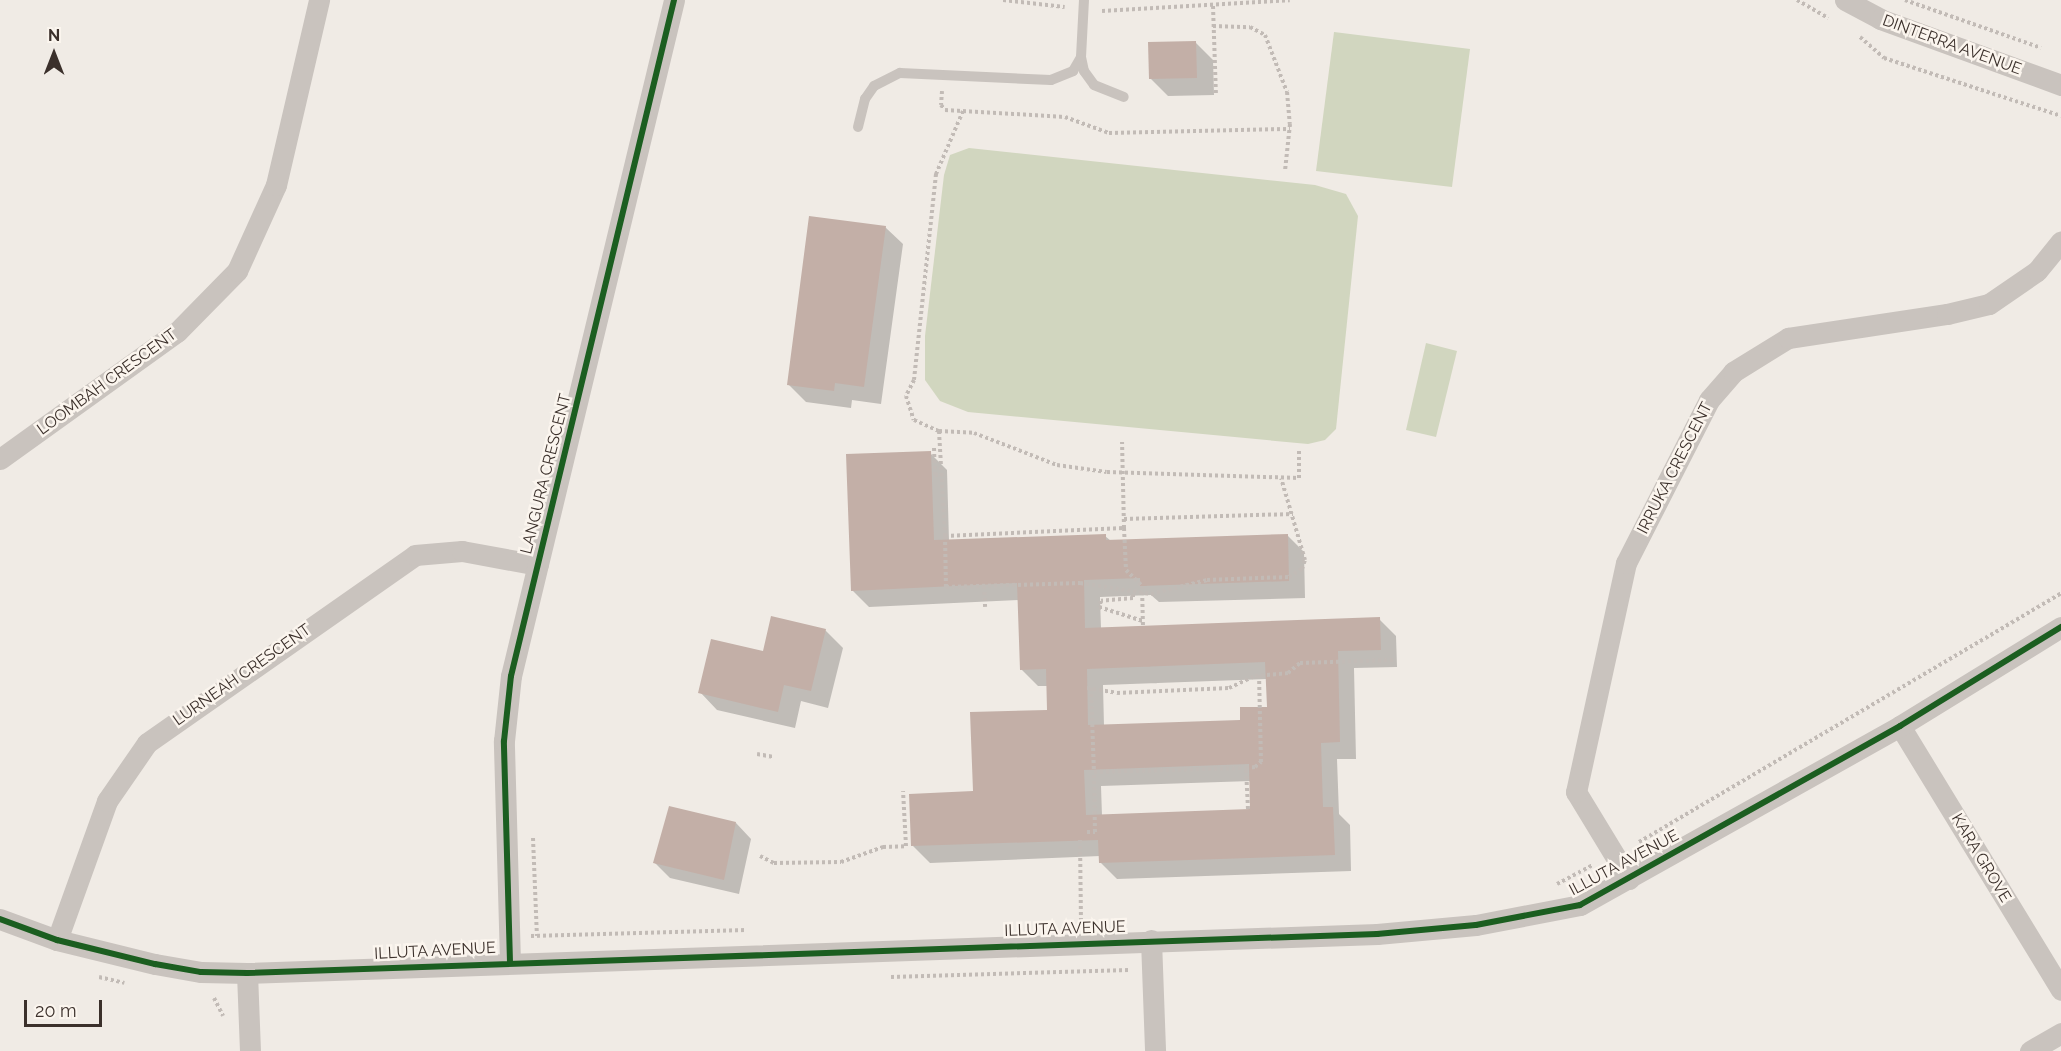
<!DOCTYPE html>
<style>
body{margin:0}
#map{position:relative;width:2061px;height:1051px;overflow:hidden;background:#f0ebe5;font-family:Raleway,sans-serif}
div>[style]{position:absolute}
.green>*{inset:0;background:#d1d6bf}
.shadow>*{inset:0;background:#0003}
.building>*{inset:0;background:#c3afa7}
.path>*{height:4px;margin-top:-2px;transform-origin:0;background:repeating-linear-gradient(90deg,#c2bbb6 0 3px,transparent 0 6px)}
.service>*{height:10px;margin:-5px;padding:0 5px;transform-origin:5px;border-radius:5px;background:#c9c3be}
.minor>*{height:21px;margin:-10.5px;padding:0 10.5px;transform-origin:10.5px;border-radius:10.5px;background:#c9c3be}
.cycleway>*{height:6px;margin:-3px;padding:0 3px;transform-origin:3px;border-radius:3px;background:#1b5e20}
span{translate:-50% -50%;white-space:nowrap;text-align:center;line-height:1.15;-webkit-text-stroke:5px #fbf5ee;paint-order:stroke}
.street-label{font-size:16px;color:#3b302b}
.north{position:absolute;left:24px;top:24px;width:60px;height:60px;-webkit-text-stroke:4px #fbf5ee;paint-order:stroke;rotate:0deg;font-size:16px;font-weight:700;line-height:24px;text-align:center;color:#3b302b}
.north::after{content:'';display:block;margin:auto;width:21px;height:27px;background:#3b302b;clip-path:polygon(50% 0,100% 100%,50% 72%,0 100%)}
.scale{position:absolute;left:24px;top:1000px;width:78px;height:27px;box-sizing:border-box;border:3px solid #3b302b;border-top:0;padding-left:8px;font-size:18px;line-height:21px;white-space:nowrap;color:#3b302b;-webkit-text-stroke:4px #fbf5ee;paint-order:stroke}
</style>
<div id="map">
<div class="green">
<div style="clip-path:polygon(1334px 32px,1470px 49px,1452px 187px,1316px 171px)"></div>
<div style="clip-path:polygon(969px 148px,1315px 185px,1346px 194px,1358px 216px,1336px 429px,1325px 440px,1308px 444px,968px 412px,940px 401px,925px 380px,925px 336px,944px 175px,950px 155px)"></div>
<div style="clip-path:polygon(1426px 343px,1457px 351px,1436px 437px,1406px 430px)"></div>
</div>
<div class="shadow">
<div style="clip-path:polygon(1196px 43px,1213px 60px,1214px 95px,1168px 96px,1150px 78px)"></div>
<div style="clip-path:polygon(885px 227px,903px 244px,881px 404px,852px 400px,851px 408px,806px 402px,788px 384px)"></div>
<div style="clip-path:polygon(evenodd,930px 453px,947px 470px,949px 541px,1105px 536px,1111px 541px,1287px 535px,1304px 552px,1305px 598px,1159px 602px,1151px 595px,1100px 597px,1101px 629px,1379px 619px,1396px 636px,1397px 667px,1354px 668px,1356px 759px,1337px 759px,1339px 814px,1350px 825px,1351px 871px,1117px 879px,1100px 862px,1100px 856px,930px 863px,913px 846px,974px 793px,1049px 711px,1048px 686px,1038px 686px,1021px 669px,1019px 600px,869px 607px,852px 590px,930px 453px,1267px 679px,1268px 708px,1242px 721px,1104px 726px,1103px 685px,1267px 679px,930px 453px,1251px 781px,1252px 811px,1102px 816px,1101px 786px,1251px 781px)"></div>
<div style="clip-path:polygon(825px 630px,843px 648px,828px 708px,801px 701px,795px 728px,717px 710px,700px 692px,764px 653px)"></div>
<div style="clip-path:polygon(736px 823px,751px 839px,739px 894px,670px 878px,655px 863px)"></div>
</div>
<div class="building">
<div style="clip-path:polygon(1196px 41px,1197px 78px,1149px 79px,1148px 42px)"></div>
<div style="clip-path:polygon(809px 216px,886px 226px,864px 387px,835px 383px,834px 391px,787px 385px)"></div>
<div style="clip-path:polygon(evenodd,931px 451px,934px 540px,1106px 534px,1106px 540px,1288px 534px,1289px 581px,1140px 586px,1140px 578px,1084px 580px,1085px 628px,1380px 617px,1381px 650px,1338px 651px,1340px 742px,1321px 743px,1323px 807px,1333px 807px,1335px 855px,1099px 863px,1098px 840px,911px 846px,909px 794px,973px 791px,970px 712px,1047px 710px,1046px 669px,1020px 670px,1017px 583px,851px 591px,846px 454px,931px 451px,1265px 662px,1267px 707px,1240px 707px,1240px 720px,1088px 725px,1087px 669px,1265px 662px,931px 451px,1249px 764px,1250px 809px,1086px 815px,1084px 770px,1249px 764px)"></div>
<div style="clip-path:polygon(771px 616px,826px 629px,811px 691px,784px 685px,778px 712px,698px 693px,711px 639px,763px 651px)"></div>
<div style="clip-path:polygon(669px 806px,736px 822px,724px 880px,653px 863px)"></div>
</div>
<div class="path">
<div style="left:1003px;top:0;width:62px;rotate:6.4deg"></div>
<div style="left:1797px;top:0;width:36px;rotate:30deg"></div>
<div style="left:1905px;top:0;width:144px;rotate:19.4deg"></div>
<div style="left:1213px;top:6px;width:89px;rotate:88.1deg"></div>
<div style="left:1102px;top:11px;width:188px;rotate:-3.3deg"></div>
<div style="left:1213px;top:26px;width:37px;rotate:2deg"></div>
<div style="left:1250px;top:27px;width:17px;rotate:28deg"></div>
<div style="left:1265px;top:35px;width:61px;rotate:68.9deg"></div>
<div style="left:1287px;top:92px;width:32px;rotate:85deg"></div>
<div style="left:1290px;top:124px;width:47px;rotate:96.1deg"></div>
<div style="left:1860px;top:37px;width:32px;rotate:41deg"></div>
<div style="left:1884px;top:58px;width:186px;rotate:18.1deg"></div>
<div style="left:942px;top:91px;width:14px;rotate:94deg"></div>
<div style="left:941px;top:105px;width:6px;rotate:51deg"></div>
<div style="left:945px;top:110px;width:120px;rotate:3.3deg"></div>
<div style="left:1065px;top:117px;width:47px;rotate:20deg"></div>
<div style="left:1109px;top:133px;width:181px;rotate:-1.3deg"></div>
<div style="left:963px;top:111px;width:69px;rotate:113.2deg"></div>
<div style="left:936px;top:174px;width:207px;rotate:96.1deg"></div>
<div style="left:914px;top:380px;width:18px;rotate:117deg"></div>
<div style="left:906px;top:396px;width:25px;rotate:72deg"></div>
<div style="left:914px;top:420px;width:27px;rotate:24deg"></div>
<div style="left:939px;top:431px;width:35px;rotate:3deg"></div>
<div style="left:974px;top:433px;width:89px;rotate:21.1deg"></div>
<div style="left:1057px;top:465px;width:50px;rotate:8deg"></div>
<div style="left:1107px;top:472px;width:192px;rotate:1.8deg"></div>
<div style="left:1299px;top:478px;width:27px;rotate:-90deg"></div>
<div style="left:939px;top:431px;width:105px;rotate:86.7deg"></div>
<div style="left:945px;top:536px;width:179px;rotate:-2.6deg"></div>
<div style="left:1124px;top:528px;width:86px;rotate:-91.3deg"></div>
<div style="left:934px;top:448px;width:27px;rotate:88deg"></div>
<div style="left:935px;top:475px;width:7px"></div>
<div style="left:1124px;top:519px;width:169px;rotate:-1.7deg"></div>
<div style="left:1124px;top:528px;width:42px;rotate:87.3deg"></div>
<div style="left:1126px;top:570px;width:23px;rotate:45deg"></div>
<div style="left:1142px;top:586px;width:40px;rotate:88.6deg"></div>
<div style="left:945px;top:536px;width:51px;rotate:88.9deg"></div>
<div style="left:946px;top:587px;width:134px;rotate:-1.7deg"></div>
<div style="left:1080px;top:583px;width:72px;rotate:8.8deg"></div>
<div style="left:1151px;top:594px;width:58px;rotate:-14deg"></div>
<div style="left:1207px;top:580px;width:82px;rotate:-2.1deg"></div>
<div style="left:1289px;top:577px;width:15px;rotate:-32deg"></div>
<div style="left:1302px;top:569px;width:9px;rotate:-72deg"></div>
<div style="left:1305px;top:560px;width:85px;rotate:-106.3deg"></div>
<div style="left:984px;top:586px;width:21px;rotate:87deg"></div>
<div style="left:1133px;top:594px;width:4px;rotate:90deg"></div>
<div style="left:1133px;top:598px;width:32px;rotate:175deg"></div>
<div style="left:1101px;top:601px;width:6px;rotate:108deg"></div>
<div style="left:1099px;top:607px;width:46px;rotate:17.7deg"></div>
<div style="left:1087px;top:688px;width:30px;rotate:9deg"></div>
<div style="left:1117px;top:693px;width:112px;rotate:-2.6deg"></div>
<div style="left:1229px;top:688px;width:29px;rotate:-25deg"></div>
<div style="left:1255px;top:676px;width:33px;rotate:-5deg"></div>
<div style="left:1288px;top:673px;width:16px;rotate:-40deg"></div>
<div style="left:1300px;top:663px;width:93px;rotate:-1.8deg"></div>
<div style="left:1091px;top:688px;width:84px;rotate:88deg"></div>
<div style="left:1094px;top:772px;width:152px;rotate:-1.5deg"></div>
<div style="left:757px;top:754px;width:17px;rotate:10deg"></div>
<div style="left:1248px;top:809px;width:41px;rotate:-92.8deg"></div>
<div style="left:1246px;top:768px;width:9px;rotate:-6deg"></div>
<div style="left:1255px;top:767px;width:8px;rotate:-40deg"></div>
<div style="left:1261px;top:762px;width:87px;rotate:-91.3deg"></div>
<div style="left:1087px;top:832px;width:8px"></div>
<div style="left:1095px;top:832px;width:60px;rotate:-91deg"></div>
<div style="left:533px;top:838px;width:98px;rotate:87.7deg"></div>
<div style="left:1080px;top:840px;width:80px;rotate:89.3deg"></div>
<div style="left:1639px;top:842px;width:490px;rotate:-30.5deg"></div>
<div style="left:760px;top:856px;width:16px;rotate:27deg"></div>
<div style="left:774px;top:863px;width:67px;rotate:-0.9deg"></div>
<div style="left:841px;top:862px;width:45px;rotate:-19.7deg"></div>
<div style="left:883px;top:847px;width:23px;rotate:-2deg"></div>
<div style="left:906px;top:846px;width:55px;rotate:-93.1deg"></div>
<div style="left:1557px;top:884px;width:40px;rotate:-28deg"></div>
<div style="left:531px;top:936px;width:215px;rotate:-1.6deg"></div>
<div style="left:99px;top:977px;width:26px;rotate:13deg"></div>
<div style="left:891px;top:977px;width:238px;rotate:-1.7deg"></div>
<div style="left:214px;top:998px;width:20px;rotate:63deg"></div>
</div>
<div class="service">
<div style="left:1081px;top:57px;width:14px;rotate:78deg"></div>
<div style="left:1084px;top:71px;width:17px;rotate:54deg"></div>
<div style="left:1094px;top:85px;width:32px;rotate:22deg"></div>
<div style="left:858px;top:127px;width:29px;rotate:-76deg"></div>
<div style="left:865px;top:99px;width:16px;rotate:-55deg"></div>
<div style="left:874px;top:86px;width:29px;rotate:-27deg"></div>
<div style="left:900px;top:73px;width:151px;rotate:2.7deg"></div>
<div style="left:1051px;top:80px;width:24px;rotate:-22deg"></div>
<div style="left:1073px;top:71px;width:16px;rotate:-60deg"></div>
<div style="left:1081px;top:57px;width:57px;rotate:-87deg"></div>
</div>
<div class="minor">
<div style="left:1845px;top:0;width:40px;rotate:28deg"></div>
<div style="left:1880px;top:19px;width:193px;rotate:20deg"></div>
<div style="left:0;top:459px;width:218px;rotate:-35.7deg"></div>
<div style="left:177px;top:332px;width:86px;rotate:-45.5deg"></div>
<div style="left:237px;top:271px;width:94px;rotate:-65.6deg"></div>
<div style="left:276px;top:185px;width:190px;rotate:-76.9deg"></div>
<div style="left:1900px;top:726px;width:309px;rotate:58.6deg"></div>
<div style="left:1629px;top:879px;width:102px;rotate:-121.3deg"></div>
<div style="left:1576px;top:792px;width:234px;rotate:-77.7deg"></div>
<div style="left:1626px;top:563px;width:183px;rotate:-63deg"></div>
<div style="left:1709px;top:400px;width:37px;rotate:-49deg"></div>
<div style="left:1733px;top:372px;width:65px;rotate:-31.7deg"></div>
<div style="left:1788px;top:338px;width:161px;rotate:-8.6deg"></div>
<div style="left:1947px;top:314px;width:43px;rotate:-13.4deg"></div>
<div style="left:1989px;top:304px;width:58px;rotate:-34.5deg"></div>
<div style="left:2037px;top:271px;width:38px;rotate:-51deg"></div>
<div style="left:0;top:919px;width:61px;rotate:20.2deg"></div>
<div style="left:57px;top:940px;width:101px;rotate:13.8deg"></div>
<div style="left:155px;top:964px;width:47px;rotate:9.9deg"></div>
<div style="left:201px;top:972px;width:46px;rotate:1.2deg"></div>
<div style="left:247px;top:973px;width:1131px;rotate:-1.98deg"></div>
<div style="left:1377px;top:934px;width:99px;rotate:-5.2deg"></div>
<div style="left:1476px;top:925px;width:106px;rotate:-10.9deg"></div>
<div style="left:1580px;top:905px;width:367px;rotate:-29.2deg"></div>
<div style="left:1900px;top:726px;width:189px;rotate:-31.6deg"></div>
<div style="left:57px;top:940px;width:148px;rotate:-70.2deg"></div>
<div style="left:107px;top:801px;width:70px;rotate:-55.4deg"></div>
<div style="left:147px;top:743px;width:327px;rotate:-35deg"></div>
<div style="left:415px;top:555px;width:47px;rotate:-4.9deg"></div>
<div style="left:462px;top:551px;width:77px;rotate:10.4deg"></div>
<div style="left:1151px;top:940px;width:111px;rotate:87.9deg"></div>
<div style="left:510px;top:962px;width:221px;rotate:-91.6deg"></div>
<div style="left:504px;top:741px;width:65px;rotate:-83.9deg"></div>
<div style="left:511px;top:676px;width:695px;rotate:-76.44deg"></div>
<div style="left:247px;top:973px;width:78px;rotate:87.8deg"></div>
<div style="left:2030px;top:1051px;width:36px;rotate:-30deg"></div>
</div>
<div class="cycleway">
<div style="left:0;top:919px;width:61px;rotate:20.2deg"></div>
<div style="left:57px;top:940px;width:101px;rotate:13.8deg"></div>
<div style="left:155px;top:964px;width:47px;rotate:9.9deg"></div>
<div style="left:201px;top:972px;width:46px;rotate:1.2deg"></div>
<div style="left:247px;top:973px;width:1131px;rotate:-1.98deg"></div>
<div style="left:1377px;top:934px;width:99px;rotate:-5.2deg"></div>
<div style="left:1476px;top:925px;width:106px;rotate:-10.9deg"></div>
<div style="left:1580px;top:905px;width:367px;rotate:-29.2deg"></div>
<div style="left:1900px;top:726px;width:189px;rotate:-31.6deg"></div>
<div style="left:510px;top:962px;width:221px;rotate:-91.6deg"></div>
<div style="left:504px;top:741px;width:65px;rotate:-83.9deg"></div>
<div style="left:511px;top:676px;width:695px;rotate:-76.44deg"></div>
</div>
<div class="street-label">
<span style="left:1952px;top:45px;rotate:20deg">DINTERRA AVENUE</span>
<span style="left:107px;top:382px;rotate:-36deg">LOOMBAH CRESCENT</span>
<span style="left:1675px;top:468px;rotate:-63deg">IRRUKA CRESCENT</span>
<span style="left:546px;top:474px;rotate:-76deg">LANGURA CRESCENT</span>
<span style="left:242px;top:675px;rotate:-35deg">LURNEAH CRESCENT</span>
<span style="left:1981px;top:858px;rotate:59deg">KARA GROVE</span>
<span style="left:1624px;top:863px;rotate:-28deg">ILLUTA AVENUE</span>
<span style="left:1065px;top:929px;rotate:-2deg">ILLUTA AVENUE</span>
<span style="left:435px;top:951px;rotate:-3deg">ILLUTA AVENUE</span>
</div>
<div class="north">N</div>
<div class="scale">20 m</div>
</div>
